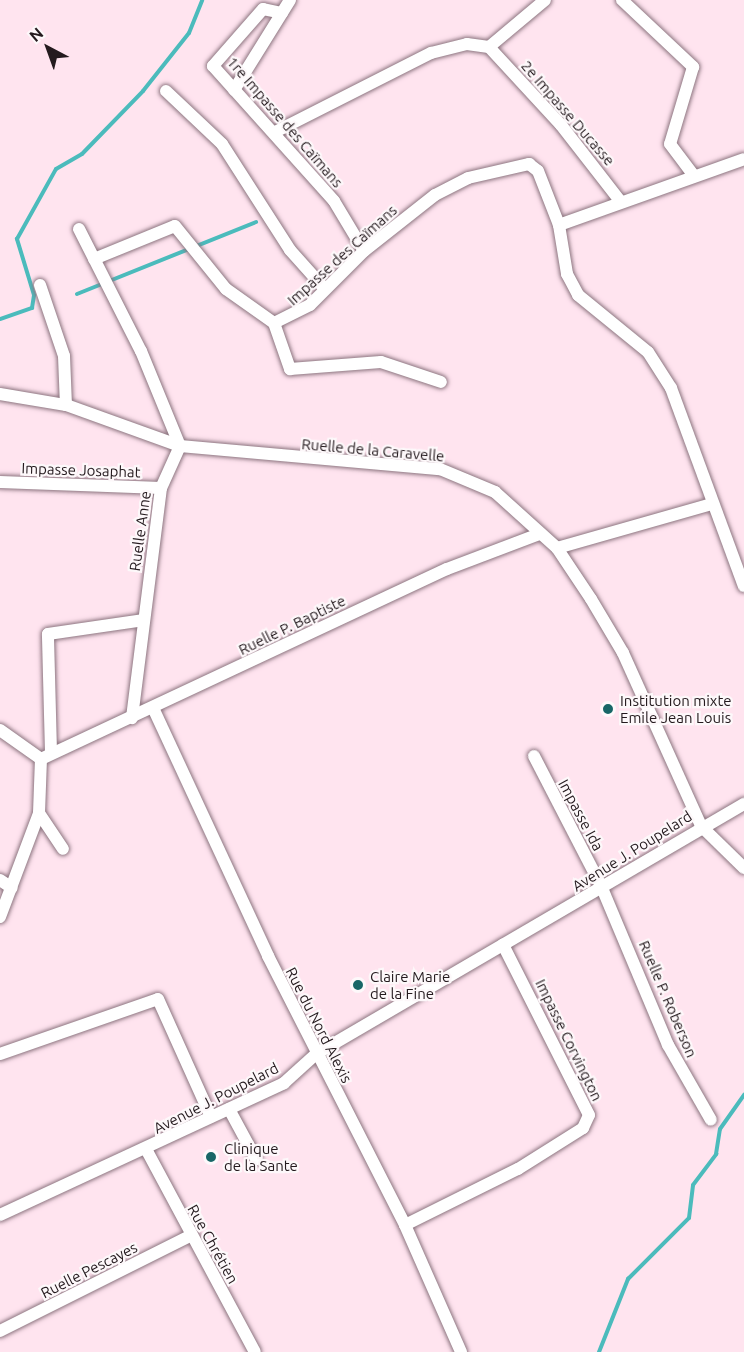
<!DOCTYPE html>
<meta charset="utf-8">
<style>
body{margin:0}
#map{position:relative;width:744px;height:1352px;overflow:hidden;background:#ffe4ef;font-family:Ubuntu,sans-serif}
div>[style]{position:absolute}
.stream>*{height:4px;margin:-2px;padding:0 2px;transform-origin:2px;border-radius:2px;background:#4bbbbc}
.roads{filter:drop-shadow(0 0 2px #8d7580) drop-shadow(0 0 2px #8d7580)}
.street>*{height:12px;margin:-6px;padding:0 6px;transform-origin:6px;border-radius:6px;background:#fff}
.dots>*{width:16px;height:16px;translate:-50% -50%;box-sizing:border-box;border:3px solid #fdf8fa;border-radius:50%}
span{translate:-50% -50%;white-space:nowrap;text-align:center;line-height:1.15;-webkit-text-stroke:4.5px #fdf8fa;paint-order:stroke}
.street-label{font-size:15px;color:#241a1e}
.poi-label{font-size:15px;color:#241a1e}
.left{translate:0 -50%;text-align:left}
.north{position:absolute;left:18px;top:18px;width:60px;height:60px;-webkit-text-stroke:4px #fdf8fa;paint-order:stroke;rotate:319deg;font-size:16px;font-weight:700;line-height:24px;text-align:center;color:#241a1e}
.north::after{content:'';display:block;margin:auto;width:21px;height:27px;background:#241a1e;clip-path:polygon(50% 0,100% 100%,50% 72%,0 100%)}
</style>
<div id="map">
<div class="stream">
<div style="left:77px;top:294px;width:193px;rotate:-21.9deg"></div>
<div style="left:0;top:319px;width:34px;rotate:-19deg"></div>
<div style="left:32px;top:308px;width:13px;rotate:-81deg"></div>
<div style="left:34px;top:295px;width:59px;rotate:-106.9deg"></div>
<div style="left:17px;top:239px;width:80px;rotate:-60.9deg"></div>
<div style="left:56px;top:169px;width:30px;rotate:-30deg"></div>
<div style="left:82px;top:154px;width:88px;rotate:-45.9deg"></div>
<div style="left:143px;top:91px;width:74px;rotate:-51.6deg"></div>
<div style="left:189px;top:33px;width:35px;rotate:-68deg"></div>
<div style="left:599px;top:1352px;width:79px;rotate:-68.3deg"></div>
<div style="left:628px;top:1279px;width:86px;rotate:-45deg"></div>
<div style="left:689px;top:1218px;width:33px;rotate:-83deg"></div>
<div style="left:693px;top:1185px;width:39px;rotate:-53deg"></div>
<div style="left:716px;top:1154px;width:25px;rotate:-81deg"></div>
<div style="left:720px;top:1129px;width:42px;rotate:-54.8deg"></div>
</div>
<div class="roads">
<div class="street">
<div style="left:622px;top:0;width:98px;rotate:43.3deg"></div>
<div style="left:693px;top:67px;width:80px;rotate:106.6deg"></div>
<div style="left:670px;top:144px;width:39px;rotate:53deg"></div>
<div style="left:282px;top:13px;width:19px;rotate:-168deg"></div>
<div style="left:263px;top:9px;width:76px;rotate:131.3deg"></div>
<div style="left:213px;top:66px;width:181px;rotate:48.1deg"></div>
<div style="left:334px;top:201px;width:58px;rotate:59deg"></div>
<div style="left:489px;top:47px;width:106px;rotate:47.3deg"></div>
<div style="left:561px;top:125px;width:98px;rotate:52.1deg"></div>
<div style="left:489px;top:47px;width:73px;rotate:-40deg"></div>
<div style="left:234px;top:90px;width:106px;rotate:-58.1deg"></div>
<div style="left:166px;top:91px;width:77px;rotate:43.4deg"></div>
<div style="left:222px;top:144px;width:126px;rotate:57.3deg"></div>
<div style="left:290px;top:250px;width:51px;rotate:48.2deg"></div>
<div style="left:275px;top:132px;width:175px;rotate:-26.9deg"></div>
<div style="left:431px;top:53px;width:37px;rotate:-14deg"></div>
<div style="left:467px;top:44px;width:22px;rotate:8deg"></div>
<div style="left:559px;top:225px;width:196px;rotate:-19.6deg"></div>
<div style="left:79px;top:229px;width:137px;rotate:63.1deg"></div>
<div style="left:141px;top:351px;width:103px;rotate:67.7deg"></div>
<div style="left:180px;top:446px;width:46px;rotate:114.3deg"></div>
<div style="left:161px;top:488px;width:232px;rotate:97.2deg"></div>
<div style="left:94px;top:259px;width:87px;rotate:-22.2deg"></div>
<div style="left:175px;top:226px;width:81px;rotate:51deg"></div>
<div style="left:226px;top:289px;width:59px;rotate:35.3deg"></div>
<div style="left:274px;top:323px;width:49px;rotate:70.8deg"></div>
<div style="left:290px;top:369px;width:91px;rotate:-4.4deg"></div>
<div style="left:381px;top:362px;width:63px;rotate:18.4deg"></div>
<div style="left:40px;top:285px;width:75px;rotate:71.3deg"></div>
<div style="left:64px;top:356px;width:49px;rotate:87.7deg"></div>
<div style="left:274px;top:323px;width:40px;rotate:-26.6deg"></div>
<div style="left:310px;top:305px;width:76px;rotate:-45deg"></div>
<div style="left:364px;top:251px;width:90px;rotate:-38.3deg"></div>
<div style="left:435px;top:195px;width:37px;rotate:-27deg"></div>
<div style="left:468px;top:178px;width:63px;rotate:-12.9deg"></div>
<div style="left:529px;top:164px;width:11px;rotate:38deg"></div>
<div style="left:538px;top:171px;width:58px;rotate:68.7deg"></div>
<div style="left:559px;top:225px;width:50px;rotate:80.7deg"></div>
<div style="left:567px;top:274px;width:24px;rotate:62deg"></div>
<div style="left:578px;top:295px;width:90px;rotate:39.2deg"></div>
<div style="left:648px;top:352px;width:43px;rotate:57.4deg"></div>
<div style="left:671px;top:388px;width:211px;rotate:69.8deg"></div>
<div style="left:0;top:394px;width:67px;rotate:9.5deg"></div>
<div style="left:66px;top:405px;width:121px;rotate:19.8deg"></div>
<div style="left:180px;top:446px;width:261px;rotate:5.1deg"></div>
<div style="left:440px;top:469px;width:60px;rotate:22.7deg"></div>
<div style="left:495px;top:492px;width:84px;rotate:42.1deg"></div>
<div style="left:557px;top:548px;width:61px;rotate:56.3deg"></div>
<div style="left:591px;top:599px;width:63px;rotate:59.3deg"></div>
<div style="left:623px;top:653px;width:190px;rotate:65.7deg"></div>
<div style="left:701px;top:826px;width:60px;rotate:44.3deg"></div>
<div style="left:0;top:482px;width:161px;rotate:2.1deg"></div>
<div style="left:557px;top:548px;width:160px;rotate:-15.9deg"></div>
<div style="left:154px;top:710px;width:271px;rotate:65.1deg"></div>
<div style="left:268px;top:956px;width:302px;rotate:63deg"></div>
<div style="left:405px;top:1225px;width:139px;rotate:66.2deg"></div>
<div style="left:0;top:730px;width:50px;rotate:35.3deg"></div>
<div style="left:41px;top:759px;width:448px;rotate:-25.1deg"></div>
<div style="left:447px;top:569px;width:98px;rotate:-20.8deg"></div>
<div style="left:51px;top:752px;width:118px;rotate:-91.5deg"></div>
<div style="left:48px;top:634px;width:97px;rotate:-8.3deg"></div>
<div style="left:534px;top:756px;width:148px;rotate:62.7deg"></div>
<div style="left:602px;top:888px;width:170px;rotate:67.2deg"></div>
<div style="left:668px;top:1045px;width:86px;rotate:60.2deg"></div>
<div style="left:39px;top:813px;width:43px;rotate:56.3deg"></div>
<div style="left:0;top:880px;width:14px;rotate:34deg"></div>
<div style="left:0;top:917px;width:111px;rotate:-69.4deg"></div>
<div style="left:39px;top:813px;width:54px;rotate:-87.9deg"></div>
<div style="left:0;top:1054px;width:167px;rotate:-19.2deg"></div>
<div style="left:158px;top:999px;width:129px;rotate:65.8deg"></div>
<div style="left:229px;top:1109px;width:57px;rotate:61.6deg"></div>
<div style="left:146px;top:1149px;width:230px;rotate:61.8deg"></div>
<div style="left:0;top:1215px;width:313px;rotate:-24.9deg"></div>
<div style="left:284px;top:1083px;width:43px;rotate:-42.2deg"></div>
<div style="left:316px;top:1054px;width:496px;rotate:-30.3deg"></div>
<div style="left:405px;top:1225px;width:126px;rotate:-26.4deg"></div>
<div style="left:518px;top:1169px;width:77px;rotate:-32.2deg"></div>
<div style="left:583px;top:1128px;width:14px;rotate:-65deg"></div>
<div style="left:589px;top:1115px;width:191px;rotate:-116.8deg"></div>
<div style="left:0;top:1331px;width:212px;rotate:-26.6deg"></div>
</div>
</div>
<div class="dots">
<div style="left:608px;top:709px;background:#186667"></div>
<div style="left:358px;top:985px;background:#186667"></div>
<div style="left:211px;top:1157px;background:#186667"></div>
</div>
<div class="street-label">
<span style="left:568px;top:113px;rotate:49deg">2e Impasse Ducasse</span>
<span style="left:285px;top:122px;rotate:49deg">1re Impasse des Caïmans</span>
<span style="left:342px;top:255px;rotate:-42deg">Impasse des Caïmans</span>
<span style="left:373px;top:450px;rotate:5deg">Ruelle de la Caravelle</span>
<span style="left:81px;top:470px;rotate:2deg">Impasse Josaphat</span>
<span style="left:140px;top:531px;rotate:-82deg">Ruelle Anne</span>
<span style="left:292px;top:625px;rotate:-26deg">Ruelle P. Baptiste</span>
<span style="left:581px;top:815px;rotate:62deg">Impasse Ida</span>
<span style="left:632px;top:851px;rotate:-32deg">Avenue J. Poupelard</span>
<span style="left:668px;top:999px;rotate:67deg">Ruelle P. Roberson</span>
<span style="left:319px;top:1025px;rotate:63deg">Rue du Nord Alexis</span>
<span style="left:569px;top:1040px;rotate:64deg">Impasse Corvington</span>
<span style="left:216px;top:1098px;rotate:-27deg">Avenue J. Poupelard</span>
<span style="left:213px;top:1244px;rotate:61deg">Rue Chrétien</span>
<span style="left:89px;top:1270px;rotate:-27deg">Ruelle Pescayes</span>
</div>
<div class="poi-label">
<span class="left" style="left:620px;top:709px">Institution mixte<br>Emile Jean Louis</span>
<span class="left" style="left:370px;top:985px">Claire Marie<br>de la Fine</span>
<span class="left" style="left:224px;top:1157px">Clinique<br>de la Sante</span>
</div>
<div class="north">N</div>
</div>
